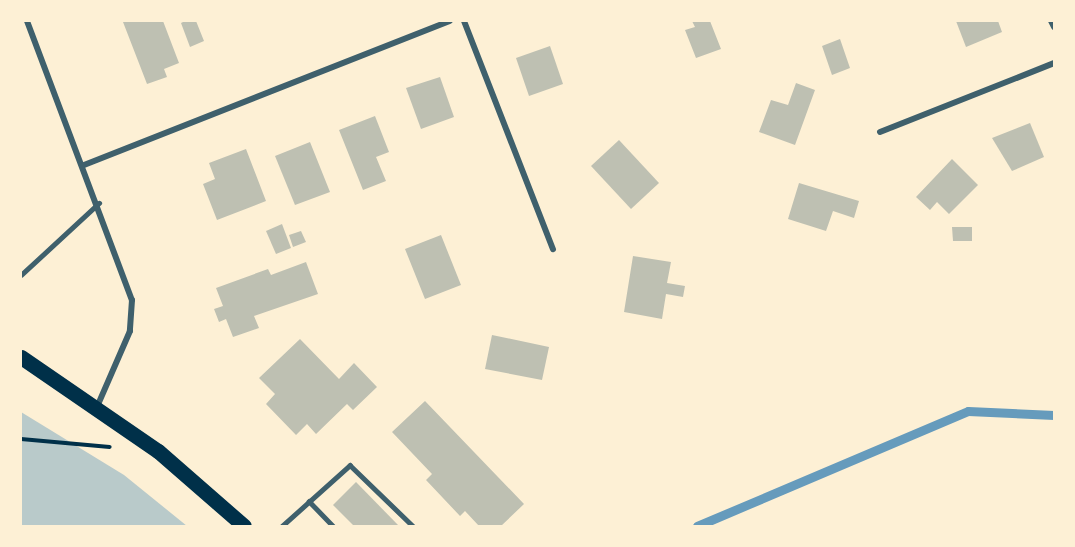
<!DOCTYPE html>
<style>
body{margin:0}
#map{position:relative;width:1075px;height:547px;overflow:hidden;background:#fdf0d5;font-family:Arial,sans-serif}
div>[style]{position:absolute}
.green>*{inset:0;background:#b9caca}
.stream>*{height:9px;margin:-4.5px;padding:0 4.5px;transform-origin:4.5px;border-radius:4.5px;background:#669bbc}
.building>*{inset:0;background:#bec0b2}
.path>*{height:4px;margin:-2px;padding:0 2px;transform-origin:2px;border-radius:2px;background:#003049}
.service>*{height:4.5px;margin:-2.25px;padding:0 2.25px;transform-origin:2.25px;border-radius:2.25px;background:#3f606c}
.minor>*{height:6px;margin:-3px;padding:0 3px;transform-origin:3px;border-radius:3px;background:#3f606c}
.primary>*{height:15px;margin:-7.5px;padding:0 7.5px;transform-origin:7.5px;border-radius:7.5px;background:#003049}
span{translate:-50% -50%;white-space:nowrap;text-align:center;line-height:1.15;-webkit-text-stroke:4.5px #fdf0d5;paint-order:stroke}
.frame{position:absolute;inset:0;border:22px solid #fdf0d5;pointer-events:none}
</style>
<div id="map">
<div class="green">
<div style="clip-path:polygon(21px 412px,124px 475px,187px 526px,21px 526px)"></div>
</div>
<div class="stream">
<div style="left:697px;top:526px;width:294px;rotate:-23deg"></div>
<div style="left:968px;top:411px;width:86px;rotate:2.7deg"></div>
</div>
<div class="building">
<div style="clip-path:polygon(163px 21px,179px 63px,164px 69px,167px 77px,147px 84px,123px 22px)"></div>
<div style="clip-path:polygon(185px 21px,196px 21px,204px 41px,190px 47px,181px 23px)"></div>
<div style="clip-path:polygon(692px 21px,710px 21px,721px 49px,696px 58px,685px 30px,695px 27px)"></div>
<div style="clip-path:polygon(956px 21px,998px 21px,1002px 32px,966px 47px)"></div>
<div style="clip-path:polygon(840px 39px,850px 68px,832px 75px,822px 46px)"></div>
<div style="clip-path:polygon(550px 46px,563px 84px,529px 96px,516px 58px)"></div>
<div style="clip-path:polygon(440px 77px,454px 117px,421px 129px,406px 88px)"></div>
<div style="clip-path:polygon(796px 83px,815px 90px,795px 145px,759px 132px,771px 100px,788px 105px)"></div>
<div style="clip-path:polygon(375px 116px,389px 152px,376px 157px,386px 181px,363px 190px,339px 130px)"></div>
<div style="clip-path:polygon(1030px 123px,1044px 157px,1012px 171px,992px 138px)"></div>
<div style="clip-path:polygon(619px 140px,659px 183px,631px 209px,591px 166px)"></div>
<div style="clip-path:polygon(310px 142px,330px 192px,295px 205px,275px 156px)"></div>
<div style="clip-path:polygon(246px 149px,266px 201px,217px 220px,203px 184px,215px 179px,209px 163px)"></div>
<div style="clip-path:polygon(952px 159px,978px 185px,949px 214px,937px 202px,930px 210px,916px 197px)"></div>
<div style="clip-path:polygon(799px 183px,859px 201px,854px 218px,833px 211px,826px 231px,788px 219px)"></div>
<div style="clip-path:polygon(282px 224px,291px 248px,276px 254px,266px 231px)"></div>
<div style="clip-path:polygon(952px 227px,972px 227px,972px 241px,953px 241px)"></div>
<div style="clip-path:polygon(301px 231px,306px 242px,293px 247px,289px 235px)"></div>
<div style="clip-path:polygon(441px 235px,461px 285px,425px 299px,405px 249px)"></div>
<div style="clip-path:polygon(633px 256px,671px 262px,667px 283px,685px 286px,683px 297px,666px 294px,662px 319px,624px 312px)"></div>
<div style="clip-path:polygon(306px 262px,318px 294px,254px 316px,259px 328px,233px 337px,226px 319px,219px 322px,214px 309px,223px 306px,216px 288px,268px 269px,271px 275px)"></div>
<div style="clip-path:polygon(492px 335px,549px 347px,542px 380px,485px 369px)"></div>
<div style="clip-path:polygon(300px 339px,339px 379px,354px 363px,377px 387px,353px 410px,347px 404px,316px 434px,307px 424px,296px 435px,266px 404px,275px 394px,259px 378px)"></div>
<div style="clip-path:polygon(425px 401px,524px 504px,501px 526px,479px 526px,465px 511px,460px 516px,426px 480px,432px 474px,392px 432px)"></div>
<div style="clip-path:polygon(356px 482px,399px 526px,354px 526px,333px 505px)"></div>
</div>
<div class="path">
<div style="left:21px;top:439px;width:89px;rotate:5.1deg"></div>
</div>
<div class="service">
<div style="left:21px;top:275px;width:106px;rotate:-42.7deg"></div>
<div style="left:309px;top:501px;width:35px;rotate:46deg"></div>
<div style="left:282px;top:526px;width:91px;rotate:-41.9deg"></div>
<div style="left:350px;top:465px;width:88px;rotate:44.1deg"></div>
</div>
<div class="minor">
<div style="left:27px;top:21px;width:298px;rotate:69.4deg"></div>
<div style="left:132px;top:300px;width:31px;rotate:94deg"></div>
<div style="left:130px;top:331px;width:83px;rotate:113.5deg"></div>
<div style="left:464px;top:21px;width:245px;rotate:68.7deg"></div>
<div style="left:1051px;top:21px;width:7px;rotate:63deg"></div>
<div style="left:880px;top:132px;width:187px;rotate:-21.6deg"></div>
<div style="left:84px;top:165px;width:393px;rotate:-21.5deg"></div>
</div>
<div class="primary">
<div style="left:21px;top:357px;width:166px;rotate:34.5deg"></div>
<div style="left:158px;top:451px;width:114px;rotate:41.1deg"></div>
</div>
<div class="frame"></div>
</div>
